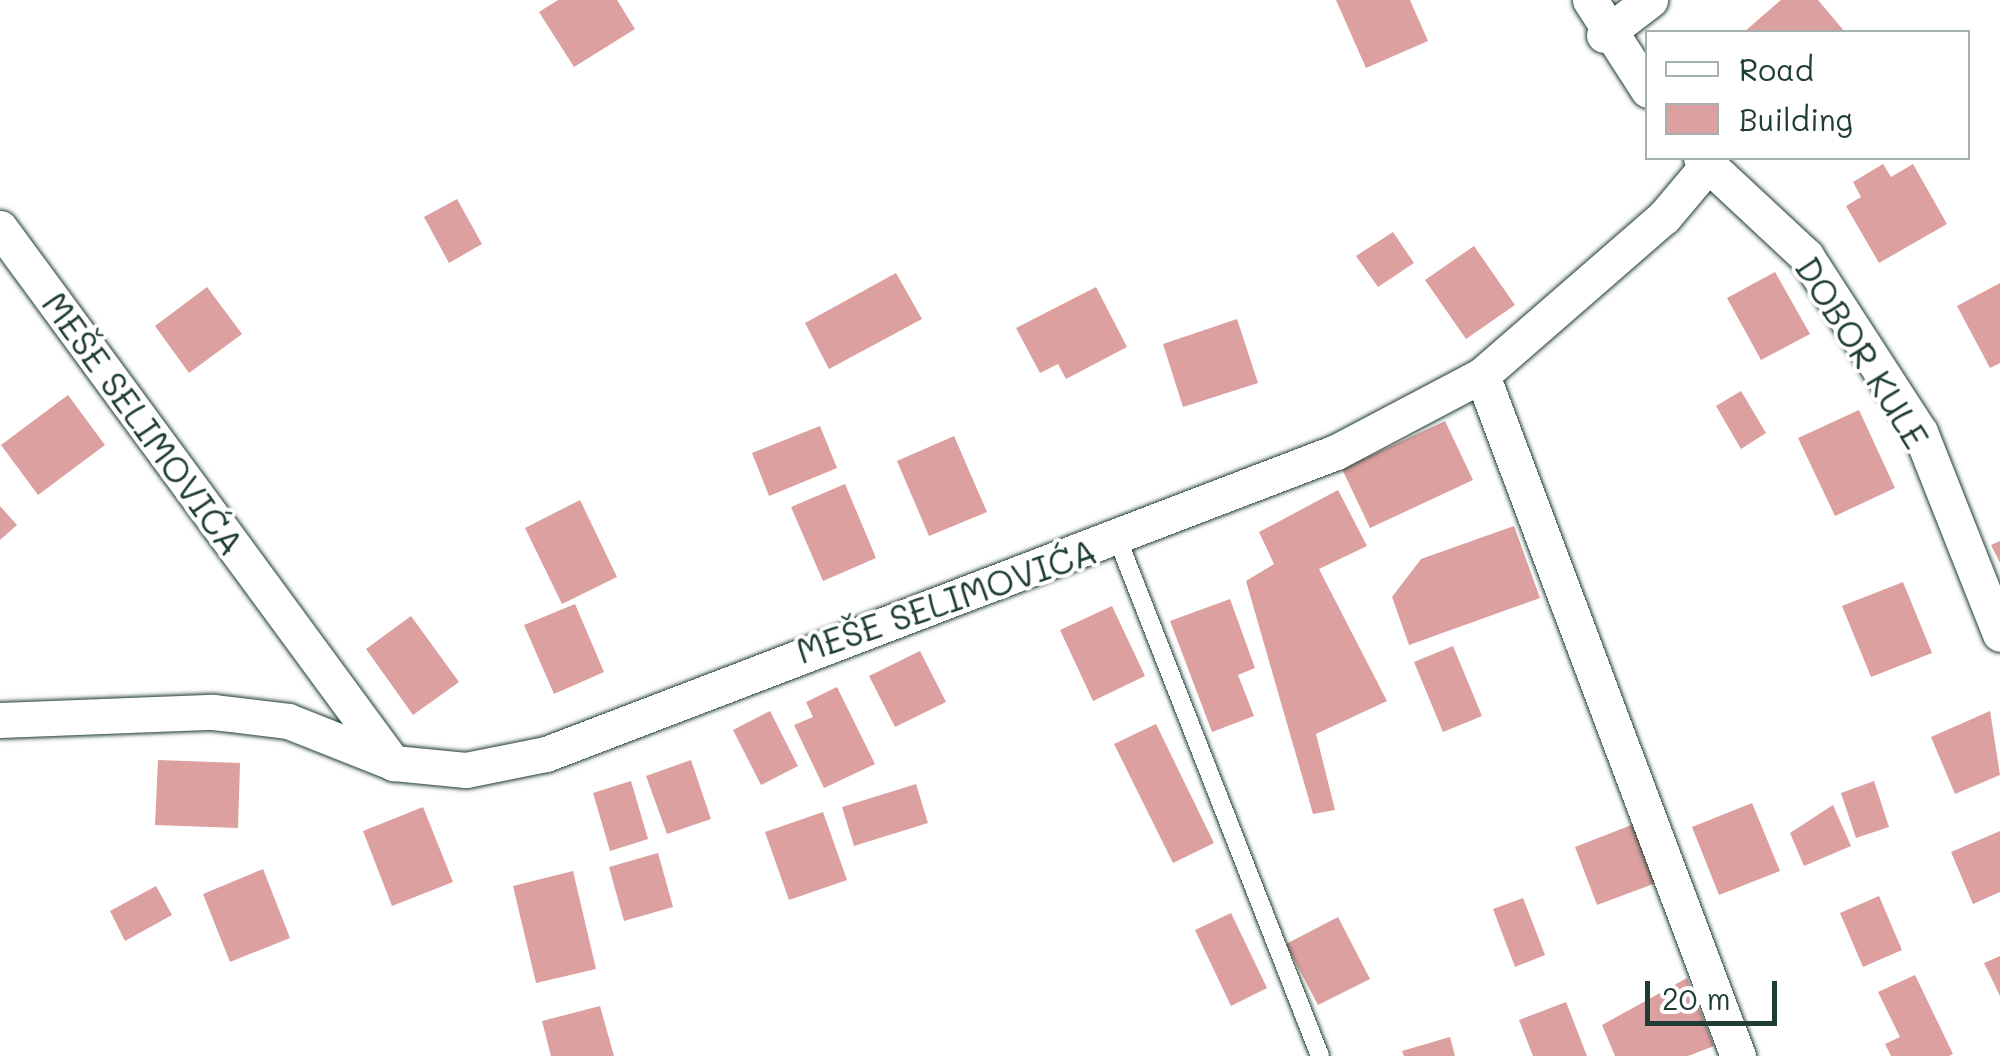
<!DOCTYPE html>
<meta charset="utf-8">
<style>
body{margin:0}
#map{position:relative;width:2000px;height:1056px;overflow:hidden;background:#fff;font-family:Mali,sans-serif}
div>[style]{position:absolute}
.building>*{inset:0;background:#dba09f}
.roads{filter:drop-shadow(0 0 2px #1f3d34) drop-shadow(0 0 2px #1f3d34)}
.lane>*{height:18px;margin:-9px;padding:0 9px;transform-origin:9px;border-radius:9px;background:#fff}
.street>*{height:35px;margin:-17.5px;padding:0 17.5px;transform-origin:17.5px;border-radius:17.5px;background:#fff}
span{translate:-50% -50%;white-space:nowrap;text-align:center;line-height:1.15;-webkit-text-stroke:8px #fff;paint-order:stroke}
.street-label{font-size:35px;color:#1f3d34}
.legend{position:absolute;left:1645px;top:30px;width:325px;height:130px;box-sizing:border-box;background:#fff;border:2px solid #a5b1ae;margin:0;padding:12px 18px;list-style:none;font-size:30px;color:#1f3d34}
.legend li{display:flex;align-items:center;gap:20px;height:50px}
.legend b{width:50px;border:2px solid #a5b1ae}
.scale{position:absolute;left:1645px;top:981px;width:132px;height:45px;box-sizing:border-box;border:5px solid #1f3d34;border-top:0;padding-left:12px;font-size:30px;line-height:35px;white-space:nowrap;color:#1f3d34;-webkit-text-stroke:8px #fff;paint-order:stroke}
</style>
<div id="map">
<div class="building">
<div style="clip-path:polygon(558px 0,617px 0,635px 29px,574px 67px,539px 12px)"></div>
<div style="clip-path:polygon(1336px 0,1410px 0,1428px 41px,1366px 68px)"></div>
<div style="clip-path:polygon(1781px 0,1818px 0,1845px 32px,1744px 32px)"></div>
<div style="clip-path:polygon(1883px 164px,1891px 177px,1913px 164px,1947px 224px,1879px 263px,1846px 206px,1861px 197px,1853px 182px)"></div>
<div style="clip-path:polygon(457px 199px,482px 244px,449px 263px,424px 217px)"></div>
<div style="clip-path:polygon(1393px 232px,1414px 263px,1378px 287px,1356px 256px)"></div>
<div style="clip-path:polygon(1474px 246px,1515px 305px,1466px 339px,1425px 280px)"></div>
<div style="clip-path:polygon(1775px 272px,1810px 334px,1761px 360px,1727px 298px)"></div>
<div style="clip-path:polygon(896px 273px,922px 319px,829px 369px,805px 323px)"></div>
<div style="clip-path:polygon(2000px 283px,2000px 363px,1990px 368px,1957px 306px)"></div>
<div style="clip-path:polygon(207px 287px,242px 334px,189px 373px,155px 326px)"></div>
<div style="clip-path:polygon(1096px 287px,1127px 347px,1066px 379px,1058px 364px,1040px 373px,1016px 328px)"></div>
<div style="clip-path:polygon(1237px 319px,1258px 383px,1183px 407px,1163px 344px)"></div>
<div style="clip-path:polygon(1741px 391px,1766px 433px,1741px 449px,1716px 406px)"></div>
<div style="clip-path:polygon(68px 395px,105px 445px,38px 495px,1px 445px)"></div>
<div style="clip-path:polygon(1859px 410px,1895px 488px,1835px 516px,1798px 438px)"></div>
<div style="clip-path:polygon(1445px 421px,1473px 480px,1370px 528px,1342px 469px)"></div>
<div style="clip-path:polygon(820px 426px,837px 468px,769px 496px,752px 453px)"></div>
<div style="clip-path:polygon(954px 436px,987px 512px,929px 536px,897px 461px)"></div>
<div style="clip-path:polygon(845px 484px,876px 558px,823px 581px,791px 507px)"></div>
<div style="clip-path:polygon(1338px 490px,1367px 546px,1319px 569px,1387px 701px,1316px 734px,1335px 810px,1313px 814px,1246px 581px,1274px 564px,1259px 532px)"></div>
<div style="clip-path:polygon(580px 500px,617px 577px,562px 604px,525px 528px)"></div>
<div style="clip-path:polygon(0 506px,17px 525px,0 540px)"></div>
<div style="clip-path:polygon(1514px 526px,1540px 598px,1409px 645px,1392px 597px,1421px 559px)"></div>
<div style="clip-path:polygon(2000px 541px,2000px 563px,1991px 545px)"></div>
<div style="clip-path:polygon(1903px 582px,1932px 653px,1871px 677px,1842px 606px)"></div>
<div style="clip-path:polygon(1230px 599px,1255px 668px,1238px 675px,1254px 716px,1212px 732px,1170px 621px)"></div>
<div style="clip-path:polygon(575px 604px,604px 672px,554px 694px,524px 625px)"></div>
<div style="clip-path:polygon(1112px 606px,1145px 676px,1093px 701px,1060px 630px)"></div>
<div style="clip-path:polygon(411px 616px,459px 682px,413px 715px,366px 649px)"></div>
<div style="clip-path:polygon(1453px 646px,1482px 716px,1443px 732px,1414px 662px)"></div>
<div style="clip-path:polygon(920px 651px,946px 702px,895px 727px,869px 676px)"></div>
<div style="clip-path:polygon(837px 687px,875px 764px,824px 788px,794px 725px,813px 717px,806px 702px)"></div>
<div style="clip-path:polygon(770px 711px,798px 766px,761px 785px,733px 730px)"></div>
<div style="clip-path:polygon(1990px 711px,2000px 775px,1955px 794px,1931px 737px)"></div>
<div style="clip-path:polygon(1156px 724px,1214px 843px,1173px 863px,1114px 744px)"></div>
<div style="clip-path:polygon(158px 760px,240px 763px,238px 828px,155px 825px)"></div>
<div style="clip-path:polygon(691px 760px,711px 819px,667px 834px,646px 776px)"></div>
<div style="clip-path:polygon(631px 781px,648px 839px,610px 851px,593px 793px)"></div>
<div style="clip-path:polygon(1874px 781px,1889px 827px,1856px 838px,1841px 793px)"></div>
<div style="clip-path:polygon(916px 784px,928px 823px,854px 846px,842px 807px)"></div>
<div style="clip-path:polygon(1752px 803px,1780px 871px,1719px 895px,1692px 827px)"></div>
<div style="clip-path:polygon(1833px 805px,1851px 846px,1804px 866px,1790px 833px)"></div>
<div style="clip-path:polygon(423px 807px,453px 882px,392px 906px,363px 831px)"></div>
<div style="clip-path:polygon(823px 812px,847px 880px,789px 900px,765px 832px)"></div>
<div style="clip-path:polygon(1634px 824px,1656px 883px,1597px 905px,1575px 847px)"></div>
<div style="clip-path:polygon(2000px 831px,2000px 892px,1973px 904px,1951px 852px)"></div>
<div style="clip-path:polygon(658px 853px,673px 907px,624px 921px,609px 867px)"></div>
<div style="clip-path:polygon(263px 869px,290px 938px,230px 962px,203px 894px)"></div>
<div style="clip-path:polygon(573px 871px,596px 969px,536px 983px,513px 886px)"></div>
<div style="clip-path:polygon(156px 886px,172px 915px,125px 941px,110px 911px)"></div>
<div style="clip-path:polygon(1879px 896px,1902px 950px,1863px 967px,1840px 913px)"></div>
<div style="clip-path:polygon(1523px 898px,1545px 955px,1515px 967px,1493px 909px)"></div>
<div style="clip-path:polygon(1231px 913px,1267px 988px,1231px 1006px,1195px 930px)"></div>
<div style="clip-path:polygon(1338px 917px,1370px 979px,1318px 1005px,1286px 944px)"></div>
<div style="clip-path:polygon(2000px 956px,2000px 996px,1984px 963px)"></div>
<div style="clip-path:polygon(1915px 975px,1953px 1054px,1949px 1056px,1891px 1056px,1885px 1044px,1900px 1037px,1878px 992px)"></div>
<div style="clip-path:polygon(1687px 978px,1714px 1046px,1688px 1056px,1615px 1056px,1602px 1025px)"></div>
<div style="clip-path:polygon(1566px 1002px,1587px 1056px,1533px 1056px,1519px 1020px)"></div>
<div style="clip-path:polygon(600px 1006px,614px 1056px,551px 1056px,542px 1021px)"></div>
<div style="clip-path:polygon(1450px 1037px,1455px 1056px,1404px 1056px,1402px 1051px)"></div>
</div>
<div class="roads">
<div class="lane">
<div style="left:1118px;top:540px;width:554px;rotate:68.62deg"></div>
</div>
<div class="street">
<div style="left:1590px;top:0;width:107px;rotate:57.2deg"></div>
<div style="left:1604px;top:35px;width:58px;rotate:-37.3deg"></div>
<div style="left:1701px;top:158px;width:144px;rotate:43deg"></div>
<div style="left:1806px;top:256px;width:210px;rotate:57.1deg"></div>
<div style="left:1920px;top:432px;width:217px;rotate:68.4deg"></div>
<div style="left:0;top:228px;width:664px;rotate:53.7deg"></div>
<div style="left:1482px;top:375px;width:728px;rotate:69.4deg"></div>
<div style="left:0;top:720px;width:213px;rotate:-2.2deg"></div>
<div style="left:213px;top:712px;width:76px;rotate:6.8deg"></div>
<div style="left:288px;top:721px;width:114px;rotate:21.6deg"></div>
<div style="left:394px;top:763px;width:72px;rotate:5.6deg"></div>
<div style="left:466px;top:770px;width:82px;rotate:-11.3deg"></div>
<div style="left:546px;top:754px;width:846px;rotate:-20.92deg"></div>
<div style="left:1336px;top:452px;width:165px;rotate:-27.8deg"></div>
<div style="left:1482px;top:375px;width:241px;rotate:-41deg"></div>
<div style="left:1664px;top:217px;width:67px;rotate:-49.9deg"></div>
</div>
</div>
<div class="street-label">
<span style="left:1863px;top:352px;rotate:58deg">DOBOR KULE</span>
<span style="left:144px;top:423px;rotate:54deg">MEŠE SELIMOVIĆA</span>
<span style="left:946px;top:600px;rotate:-19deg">MEŠE SELIMOVIĆA</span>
</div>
<ul class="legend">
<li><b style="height:12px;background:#fff"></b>Road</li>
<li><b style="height:28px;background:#dba09f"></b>Building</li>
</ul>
<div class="scale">20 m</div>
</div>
